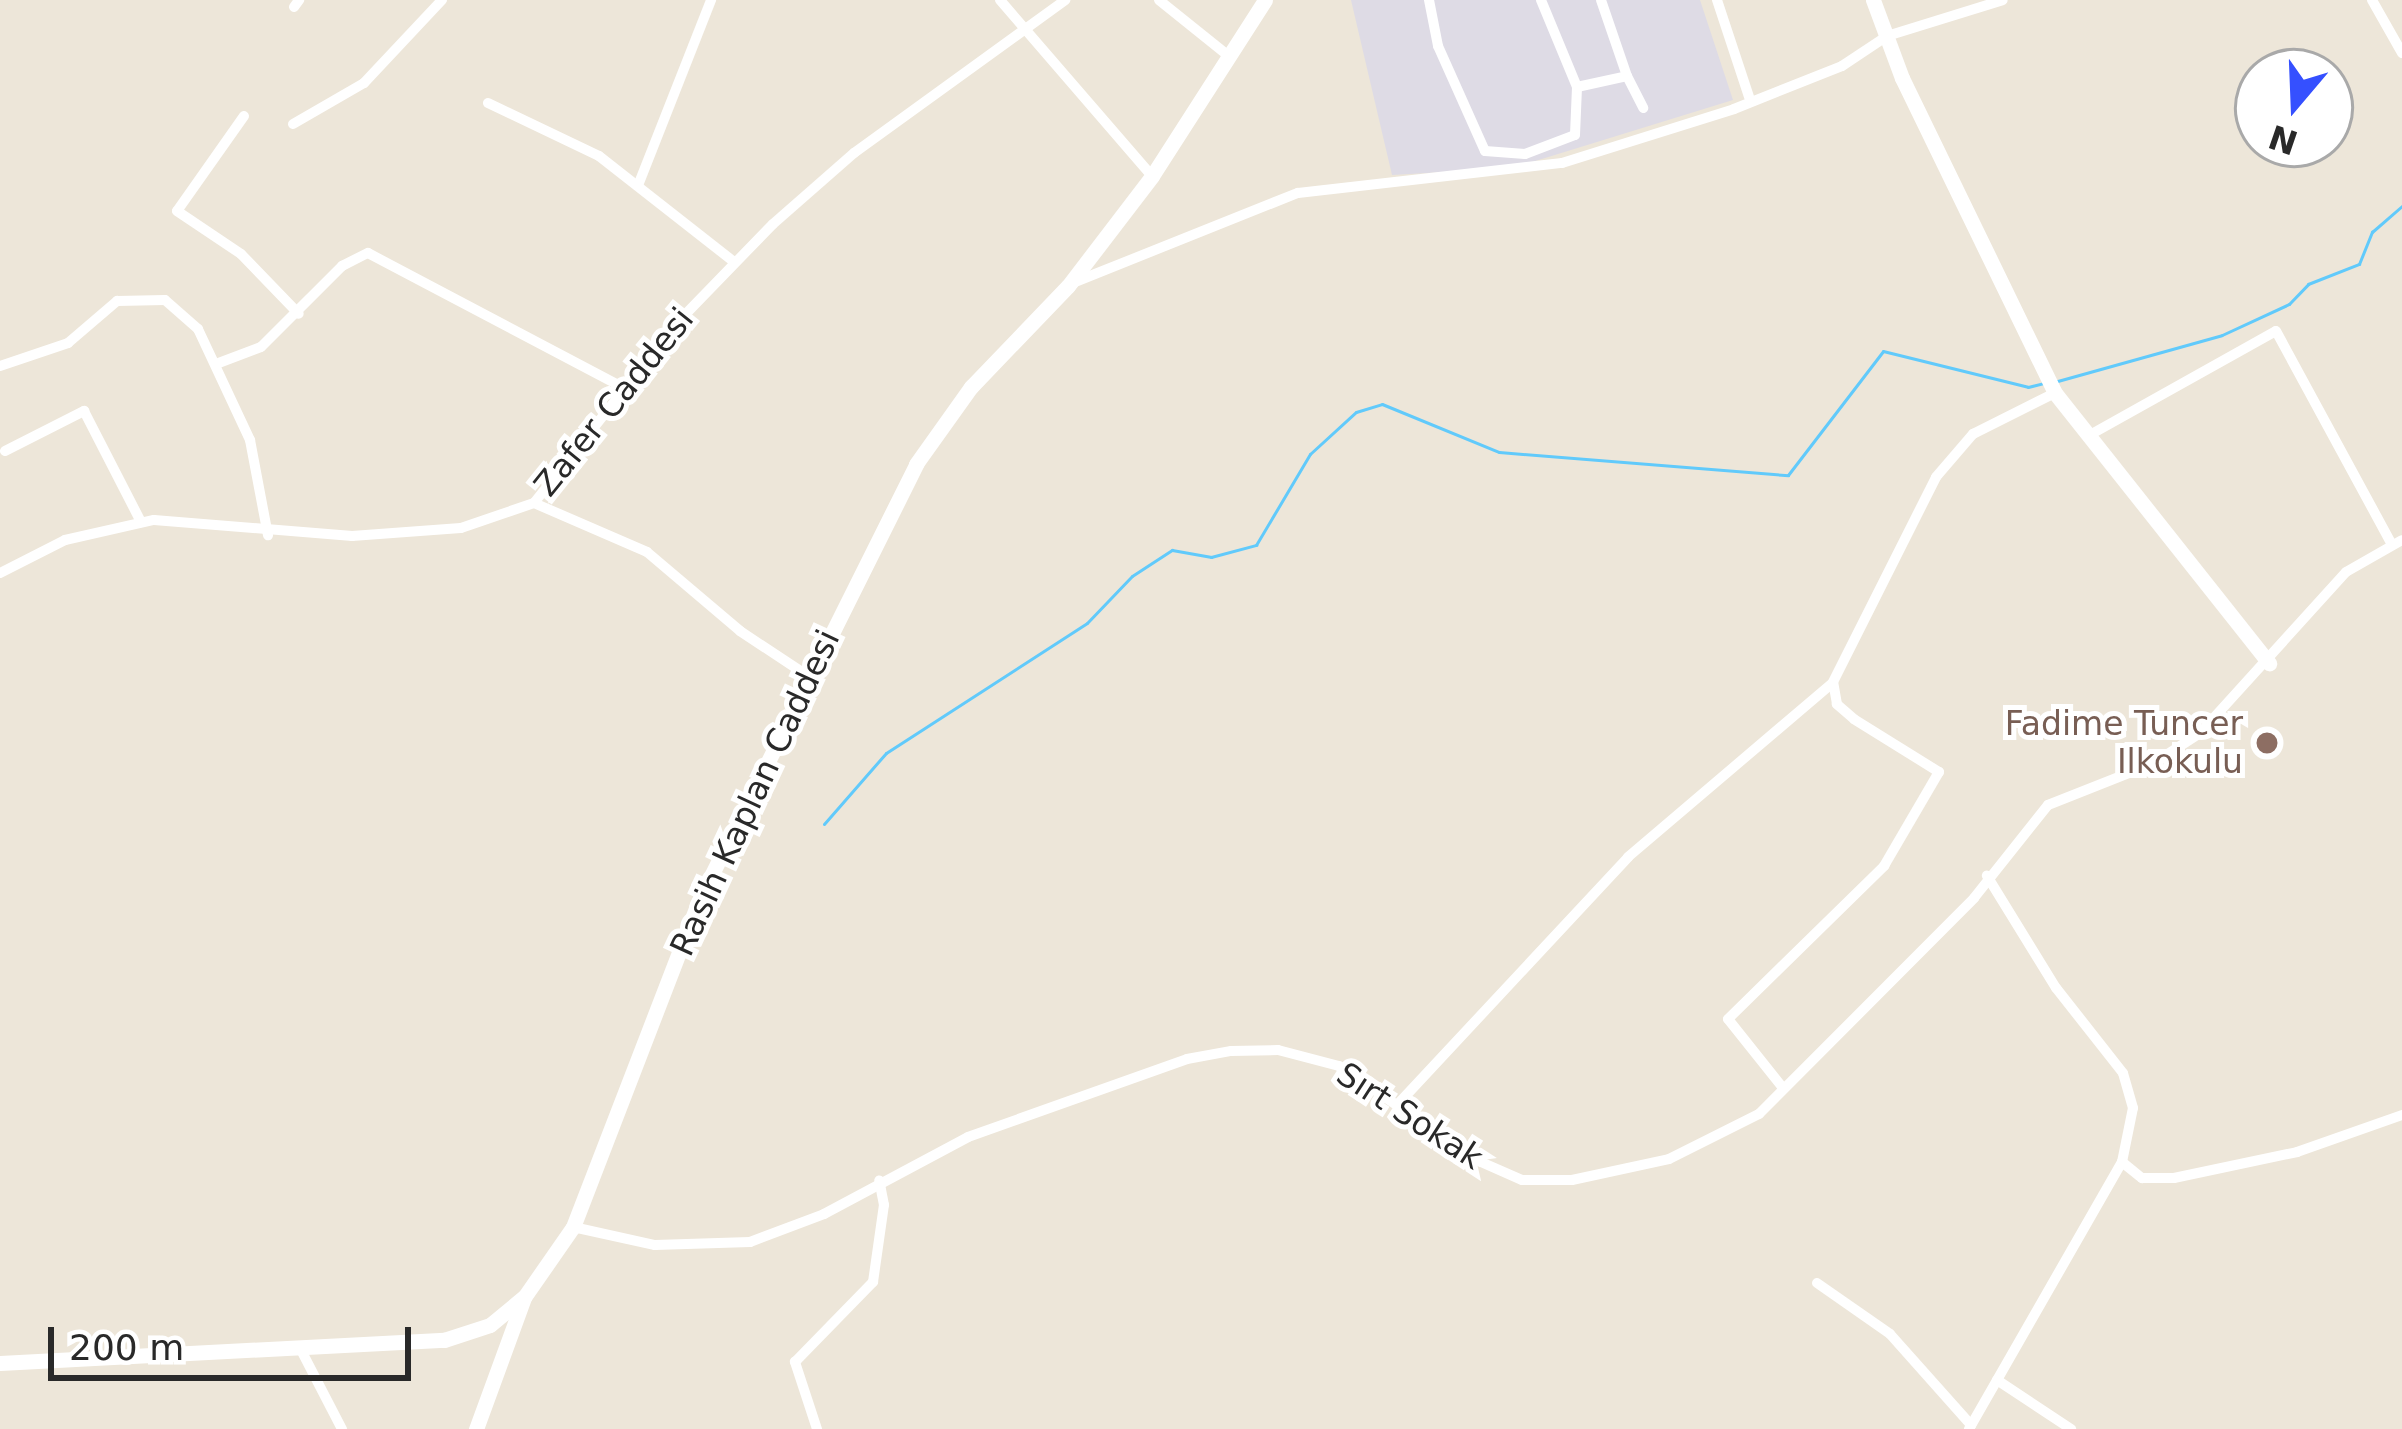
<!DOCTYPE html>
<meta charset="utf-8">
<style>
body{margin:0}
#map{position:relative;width:2402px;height:1429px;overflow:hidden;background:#ede6d9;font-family:"DejaVu Sans",sans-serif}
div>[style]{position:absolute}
.industrial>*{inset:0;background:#dedbe5}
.stream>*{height:3px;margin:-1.5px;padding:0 1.5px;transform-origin:1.5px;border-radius:1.5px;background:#61cafb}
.street>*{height:10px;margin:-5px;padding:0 5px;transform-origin:5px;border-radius:5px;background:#fff}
.secondary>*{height:15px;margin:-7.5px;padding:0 7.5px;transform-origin:7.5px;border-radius:7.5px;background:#fff}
.dots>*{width:33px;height:33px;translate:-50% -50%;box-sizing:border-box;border:6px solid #fff;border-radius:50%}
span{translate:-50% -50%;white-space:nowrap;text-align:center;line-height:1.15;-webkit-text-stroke:10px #fff;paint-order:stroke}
.street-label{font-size:33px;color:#292929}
.education-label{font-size:33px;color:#785e54}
.right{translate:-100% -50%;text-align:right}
.north{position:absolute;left:2234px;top:48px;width:120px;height:120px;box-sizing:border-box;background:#fff;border:3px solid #a9a9a9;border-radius:50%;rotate:199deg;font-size:33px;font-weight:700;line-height:48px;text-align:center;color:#292929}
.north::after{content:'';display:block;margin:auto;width:42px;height:54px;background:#3550ff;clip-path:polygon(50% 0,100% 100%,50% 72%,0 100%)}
.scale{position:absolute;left:48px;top:1327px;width:363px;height:54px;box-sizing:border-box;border:6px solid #292929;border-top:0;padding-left:15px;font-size:36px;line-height:42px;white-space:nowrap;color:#292929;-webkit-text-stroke:9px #fff;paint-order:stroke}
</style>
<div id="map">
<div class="industrial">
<div style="clip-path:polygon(1351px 0,1700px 0,1733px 100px,1513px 168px,1392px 175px)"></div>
</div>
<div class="stream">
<div style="left:2054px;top:382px;width:174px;rotate:-15.6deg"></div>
<div style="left:2222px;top:335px;width:74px;rotate:-24.8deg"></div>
<div style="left:2289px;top:304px;width:28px;rotate:-46deg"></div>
<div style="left:2308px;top:284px;width:55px;rotate:-21.4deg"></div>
<div style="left:2359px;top:264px;width:35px;rotate:-68deg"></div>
<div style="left:2372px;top:232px;width:40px;rotate:-41deg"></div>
<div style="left:824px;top:824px;width:94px;rotate:-48.9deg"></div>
<div style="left:886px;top:753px;width:239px;rotate:-32.9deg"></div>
<div style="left:1087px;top:623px;width:65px;rotate:-46.2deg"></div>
<div style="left:1132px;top:576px;width:48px;rotate:-33deg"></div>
<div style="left:1172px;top:550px;width:40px;rotate:10deg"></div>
<div style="left:1211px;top:557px;width:47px;rotate:-14.9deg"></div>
<div style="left:1256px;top:545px;width:106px;rotate:-59.3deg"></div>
<div style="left:1310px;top:454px;width:62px;rotate:-42.4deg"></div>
<div style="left:1356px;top:412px;width:27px;rotate:-17deg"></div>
<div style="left:1382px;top:404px;width:126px;rotate:22.3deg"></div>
<div style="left:1499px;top:452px;width:290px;rotate:4.6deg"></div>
<div style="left:1788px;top:475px;width:156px;rotate:-52.5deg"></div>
<div style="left:1883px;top:351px;width:149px;rotate:13.9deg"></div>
<div style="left:2028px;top:387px;width:16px;rotate:-14deg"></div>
</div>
<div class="street">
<div style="left:1000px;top:0;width:233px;rotate:49.2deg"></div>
<div style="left:1159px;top:0;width:91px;rotate:38.8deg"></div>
<div style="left:1429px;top:0;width:47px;rotate:78.9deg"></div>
<div style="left:1438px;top:46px;width:115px;rotate:65.9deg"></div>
<div style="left:1485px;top:151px;width:40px;rotate:4.3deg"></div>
<div style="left:1525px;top:154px;width:53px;rotate:-20.8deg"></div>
<div style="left:1575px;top:135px;width:48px;rotate:-87.6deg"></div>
<div style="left:1541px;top:0;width:94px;rotate:67.5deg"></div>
<div style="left:1577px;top:87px;width:51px;rotate:-12.4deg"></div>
<div style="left:1627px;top:76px;width:80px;rotate:-108.9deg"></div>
<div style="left:1717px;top:0;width:102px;rotate:71.7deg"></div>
<div style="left:2372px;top:0;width:61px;rotate:60.5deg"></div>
<div style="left:294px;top:7px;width:9px;rotate:-54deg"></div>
<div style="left:1627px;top:76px;width:36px;rotate:63deg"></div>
<div style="left:488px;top:103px;width:123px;rotate:25.5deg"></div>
<div style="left:599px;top:156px;width:172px;rotate:38.1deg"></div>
<div style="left:244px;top:116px;width:116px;rotate:125.2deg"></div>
<div style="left:177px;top:211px;width:77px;rotate:33.9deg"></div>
<div style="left:241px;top:254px;width:83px;rotate:46deg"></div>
<div style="left:293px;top:124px;width:82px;rotate:-30deg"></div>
<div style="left:364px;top:83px;width:114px;rotate:-46.8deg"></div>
<div style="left:639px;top:183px;width:197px;rotate:-68.5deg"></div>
<div style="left:1075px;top:282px;width:240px;rotate:-21.8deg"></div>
<div style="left:1298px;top:193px;width:266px;rotate:-6.5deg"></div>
<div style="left:1562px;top:163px;width:180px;rotate:-17.4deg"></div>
<div style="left:1734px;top:109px;width:116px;rotate:-21.7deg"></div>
<div style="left:1842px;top:66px;width:54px;rotate:-33.7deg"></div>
<div style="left:1887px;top:36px;width:121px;rotate:-17.2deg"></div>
<div style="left:216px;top:364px;width:48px;rotate:-20.7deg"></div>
<div style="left:261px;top:347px;width:115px;rotate:-45deg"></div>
<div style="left:342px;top:266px;width:29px;rotate:-27deg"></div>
<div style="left:368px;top:253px;width:294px;rotate:27.8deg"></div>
<div style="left:0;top:366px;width:72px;rotate:-18.7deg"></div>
<div style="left:68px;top:343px;width:65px;rotate:-40.6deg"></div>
<div style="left:117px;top:301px;width:48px;rotate:-1.2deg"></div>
<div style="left:165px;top:300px;width:44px;rotate:41.3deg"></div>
<div style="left:198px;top:329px;width:123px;rotate:64.9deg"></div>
<div style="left:250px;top:440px;width:97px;rotate:79.3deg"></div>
<div style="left:2088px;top:436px;width:215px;rotate:-29.2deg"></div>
<div style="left:2276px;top:331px;width:243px;rotate:61.5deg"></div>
<div style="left:5px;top:451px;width:89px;rotate:-26.9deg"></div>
<div style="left:84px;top:411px;width:125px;rotate:62.8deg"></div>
<div style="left:534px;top:503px;width:123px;rotate:23.4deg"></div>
<div style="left:647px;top:552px;width:122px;rotate:40.3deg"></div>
<div style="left:740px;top:631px;width:82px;rotate:33.5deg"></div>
<div style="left:0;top:573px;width:73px;rotate:-26.9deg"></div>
<div style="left:65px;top:540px;width:91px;rotate:-12.7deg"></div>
<div style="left:154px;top:520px;width:199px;rotate:4.6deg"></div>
<div style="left:352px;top:536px;width:109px;rotate:-4.2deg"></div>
<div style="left:461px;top:528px;width:77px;rotate:-18.9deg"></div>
<div style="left:534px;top:503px;width:228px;rotate:-51.6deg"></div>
<div style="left:676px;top:324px;width:139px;rotate:-45.9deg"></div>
<div style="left:773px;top:224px;width:108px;rotate:-41.2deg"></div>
<div style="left:854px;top:153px;width:261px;rotate:-35.9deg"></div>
<div style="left:1783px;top:1088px;width:88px;rotate:-128.6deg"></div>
<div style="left:1728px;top:1019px;width:219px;rotate:-44.4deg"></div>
<div style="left:1884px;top:866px;width:109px;rotate:-59.7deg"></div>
<div style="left:1939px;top:772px;width:100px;rotate:-148.1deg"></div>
<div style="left:1854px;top:719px;width:23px;rotate:-139deg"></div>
<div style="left:1837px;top:704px;width:22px;rotate:-100deg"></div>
<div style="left:1833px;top:682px;width:229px;rotate:-63.3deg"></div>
<div style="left:1936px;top:477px;width:57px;rotate:-49.3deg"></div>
<div style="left:1973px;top:434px;width:92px;rotate:-26.6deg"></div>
<div style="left:1398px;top:1104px;width:338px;rotate:-47deg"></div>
<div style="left:1628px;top:857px;width:267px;rotate:-40.4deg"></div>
<div style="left:2122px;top:1162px;width:26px;rotate:39deg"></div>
<div style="left:2142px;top:1178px;width:32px"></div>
<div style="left:2174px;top:1178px;width:126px;rotate:-11.9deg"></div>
<div style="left:2297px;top:1152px;width:111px;rotate:-19.4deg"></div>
<div style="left:573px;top:1227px;width:84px;rotate:12.4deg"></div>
<div style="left:655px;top:1245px;width:95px;rotate:-1.8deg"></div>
<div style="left:750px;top:1242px;width:79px;rotate:-20.7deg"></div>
<div style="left:824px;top:1214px;width:163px;rotate:-28.1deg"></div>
<div style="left:968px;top:1137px;width:232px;rotate:-19.6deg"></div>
<div style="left:1187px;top:1059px;width:45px;rotate:-10.3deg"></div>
<div style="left:1231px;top:1051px;width:47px;rotate:-1.2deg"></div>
<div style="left:1278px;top:1050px;width:63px;rotate:14.7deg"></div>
<div style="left:1339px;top:1066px;width:171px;rotate:34.1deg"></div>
<div style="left:1481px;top:1162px;width:45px;rotate:23.7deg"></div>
<div style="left:1522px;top:1180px;width:50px"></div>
<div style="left:1572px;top:1180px;width:99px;rotate:-12.2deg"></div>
<div style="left:1669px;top:1159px;width:101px;rotate:-26.6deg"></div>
<div style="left:1759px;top:1114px;width:305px;rotate:-45.1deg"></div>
<div style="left:1974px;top:898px;width:119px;rotate:-51.5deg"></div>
<div style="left:2048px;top:805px;width:114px;rotate:-21.6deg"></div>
<div style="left:2154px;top:763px;width:55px;rotate:-33.1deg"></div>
<div style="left:2200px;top:733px;width:217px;rotate:-47.8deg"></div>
<div style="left:2346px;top:572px;width:64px;rotate:-29.7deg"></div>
<div style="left:1817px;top:1283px;width:89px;rotate:34.9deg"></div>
<div style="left:1890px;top:1334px;width:122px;rotate:48.3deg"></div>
<div style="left:301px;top:1350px;width:89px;rotate:62.6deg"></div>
<div style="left:1997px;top:1380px;width:89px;rotate:33.5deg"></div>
<div style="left:817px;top:1429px;width:71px;rotate:-108.2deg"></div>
<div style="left:795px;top:1362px;width:112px;rotate:-45.7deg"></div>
<div style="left:873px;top:1282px;width:78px;rotate:-81.9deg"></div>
<div style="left:884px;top:1205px;width:25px;rotate:-101deg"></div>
<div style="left:1969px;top:1429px;width:308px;rotate:-60.2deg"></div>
<div style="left:2122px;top:1162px;width:55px;rotate:-78.5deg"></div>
<div style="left:2133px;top:1108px;width:36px;rotate:-106deg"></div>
<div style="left:2123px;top:1073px;width:108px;rotate:-128.2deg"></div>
<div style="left:2056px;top:988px;width:132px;rotate:-121.6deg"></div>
</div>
<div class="secondary">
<div style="left:1873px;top:0;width:83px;rotate:69.6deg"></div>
<div style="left:1902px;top:78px;width:350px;rotate:64.1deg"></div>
<div style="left:2055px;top:393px;width:345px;rotate:51.6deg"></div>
<div style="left:0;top:1363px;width:445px;rotate:-3deg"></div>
<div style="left:444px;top:1340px;width:48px;rotate:-18.1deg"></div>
<div style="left:490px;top:1325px;width:45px;rotate:-39.6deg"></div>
<div style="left:525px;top:1296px;width:84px;rotate:-55.2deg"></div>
<div style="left:573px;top:1227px;width:355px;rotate:-68.9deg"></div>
<div style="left:701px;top:896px;width:483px;rotate:-63.5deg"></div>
<div style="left:916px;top:464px;width:95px;rotate:-54.5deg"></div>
<div style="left:971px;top:387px;width:140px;rotate:-46.2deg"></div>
<div style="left:1068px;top:286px;width:138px;rotate:-52.6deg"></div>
<div style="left:1152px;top:176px;width:209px;rotate:-57.3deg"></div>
<div style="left:476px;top:1429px;width:140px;rotate:-69.9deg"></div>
</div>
<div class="dots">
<div style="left:2267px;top:743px;background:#8d6e63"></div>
</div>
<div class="street-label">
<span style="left:614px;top:402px;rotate:-51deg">Zafer Caddesi</span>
<span style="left:755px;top:793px;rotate:-65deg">Rasih Kaplan Caddesi</span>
<span style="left:1410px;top:1116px;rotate:33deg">Sırt Sokak</span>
</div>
<div class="education-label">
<span class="right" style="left:2243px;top:743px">Fadime Tuncer<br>Ilkokulu</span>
</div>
<div class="north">N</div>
<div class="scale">200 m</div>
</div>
